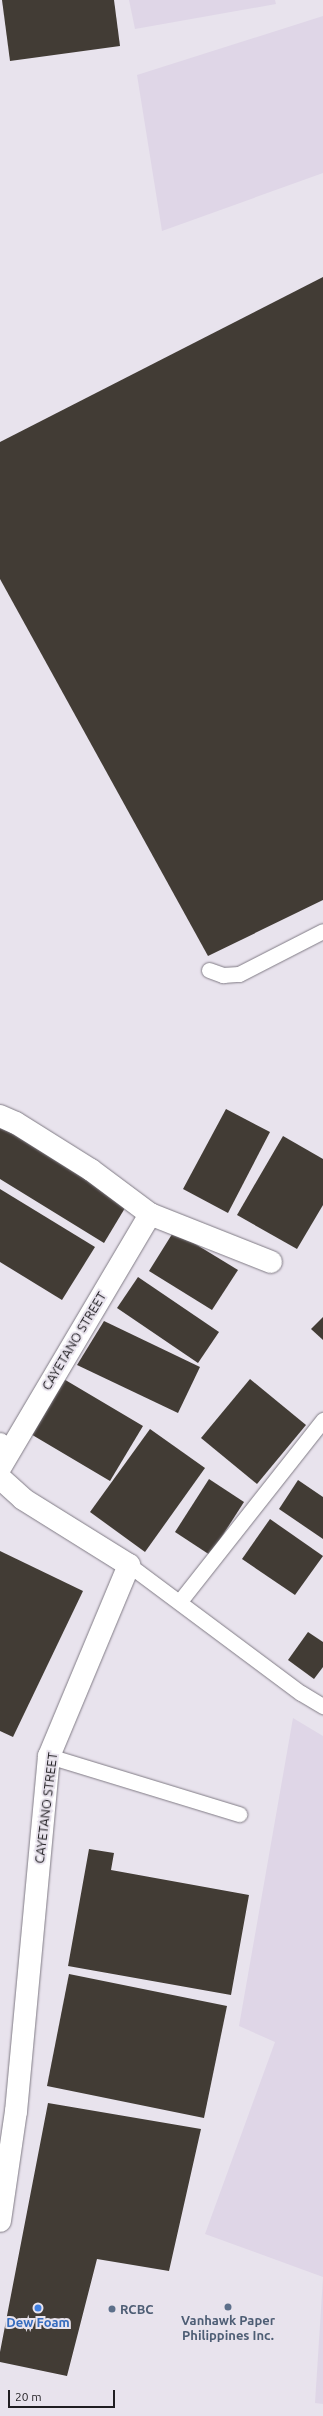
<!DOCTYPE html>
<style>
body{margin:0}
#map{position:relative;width:323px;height:2416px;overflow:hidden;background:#e8e3ed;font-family:Ubuntu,sans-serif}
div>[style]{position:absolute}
.built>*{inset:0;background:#dfd6e7}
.building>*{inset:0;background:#423c35}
.roads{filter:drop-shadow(0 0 1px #807b85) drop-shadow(0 0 1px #807b85)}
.service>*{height:15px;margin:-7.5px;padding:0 7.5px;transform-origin:7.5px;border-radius:7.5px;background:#fff}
.minor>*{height:22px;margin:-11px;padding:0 11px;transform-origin:11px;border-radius:11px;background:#fff}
.dots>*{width:11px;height:11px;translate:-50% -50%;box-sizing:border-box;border:2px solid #e8e3ed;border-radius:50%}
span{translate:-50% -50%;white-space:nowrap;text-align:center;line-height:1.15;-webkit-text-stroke:4px #e8e3ed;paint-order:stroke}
.street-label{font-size:13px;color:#201e22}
.service-label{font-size:13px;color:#4e5e75;font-weight:700}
.left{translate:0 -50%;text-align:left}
.shop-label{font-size:13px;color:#366cbe;font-weight:700}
.scale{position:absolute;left:8px;top:2390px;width:107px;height:18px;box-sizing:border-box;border:2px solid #201e22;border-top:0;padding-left:5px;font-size:12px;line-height:14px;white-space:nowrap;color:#201e22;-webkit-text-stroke:3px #e8e3ed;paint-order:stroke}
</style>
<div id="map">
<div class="built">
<div style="clip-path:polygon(129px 0,275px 0,276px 4px,135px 29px)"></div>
<div style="clip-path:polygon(323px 16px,323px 173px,162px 231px,137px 75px)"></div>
<div style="clip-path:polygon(293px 1718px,323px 1736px,323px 2277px,205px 2234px,275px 2042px,239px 2026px)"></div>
<div style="clip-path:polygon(323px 2278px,323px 2404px,315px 2403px)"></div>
</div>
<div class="building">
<div style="clip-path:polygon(2px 0,114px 0,120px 46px,10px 61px)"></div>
<div style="clip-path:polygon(323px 277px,323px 900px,208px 956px,0 579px,0 442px)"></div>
<div style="clip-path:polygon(226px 1109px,270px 1132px,228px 1213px,183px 1189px)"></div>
<div style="clip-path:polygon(0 1124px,128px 1203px,104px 1243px,0 1179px)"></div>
<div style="clip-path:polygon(283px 1136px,323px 1159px,323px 1205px,297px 1249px,237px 1215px)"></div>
<div style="clip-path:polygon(0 1189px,95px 1247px,62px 1300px,0 1262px)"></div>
<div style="clip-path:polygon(174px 1231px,238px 1270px,212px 1310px,149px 1271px)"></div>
<div style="clip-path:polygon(138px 1277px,219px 1332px,198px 1363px,117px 1308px)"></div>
<div style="clip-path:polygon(323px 1317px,323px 1340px,311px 1329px)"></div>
<div style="clip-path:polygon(104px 1321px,200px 1367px,178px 1413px,77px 1365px)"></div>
<div style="clip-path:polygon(62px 1378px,143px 1426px,110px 1481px,29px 1433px)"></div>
<div style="clip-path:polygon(250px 1379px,306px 1425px,257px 1484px,201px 1438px)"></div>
<div style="clip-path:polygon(150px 1429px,205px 1468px,145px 1552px,90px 1512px)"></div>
<div style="clip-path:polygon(209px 1479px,244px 1502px,210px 1555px,175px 1532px)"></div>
<div style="clip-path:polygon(298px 1480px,323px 1497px,323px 1539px,279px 1509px)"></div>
<div style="clip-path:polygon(270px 1519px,323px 1556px,295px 1595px,242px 1559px)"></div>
<div style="clip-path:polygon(0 1551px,83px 1591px,13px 1737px,0 1731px)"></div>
<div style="clip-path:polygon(308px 1632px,323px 1642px,323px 1667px,314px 1679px,288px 1660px)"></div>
<div style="clip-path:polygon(89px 1849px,114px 1853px,111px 1870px,249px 1895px,231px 1995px,68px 1966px)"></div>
<div style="clip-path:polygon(69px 1974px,227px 2006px,204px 2118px,47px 2086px)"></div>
<div style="clip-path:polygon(48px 2103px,201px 2129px,169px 2271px,97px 2259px,67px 2376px,0 2362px,0 2352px)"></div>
</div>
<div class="roads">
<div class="service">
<div style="left:209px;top:970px;width:15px;rotate:20deg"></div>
<div style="left:223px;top:975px;width:16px;rotate:-4deg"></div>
<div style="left:239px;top:974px;width:94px;rotate:-27.1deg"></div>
<div style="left:0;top:1440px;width:12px;rotate:35deg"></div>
<div style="left:129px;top:1565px;width:214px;rotate:36.7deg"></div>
<div style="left:301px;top:1693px;width:26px;rotate:31deg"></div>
<div style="left:180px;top:1601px;width:231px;rotate:-51.7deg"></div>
<div style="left:49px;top:1756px;width:199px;rotate:17deg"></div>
</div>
<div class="minor">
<div style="left:0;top:1116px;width:17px;rotate:24deg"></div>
<div style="left:16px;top:1123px;width:89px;rotate:32.1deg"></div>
<div style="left:91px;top:1170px;width:74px;rotate:36.7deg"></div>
<div style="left:150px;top:1214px;width:130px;rotate:21.6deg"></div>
<div style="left:0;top:1468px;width:295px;rotate:-59.4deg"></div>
<div style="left:0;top:1478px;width:31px;rotate:42deg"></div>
<div style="left:23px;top:1499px;width:125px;rotate:31.9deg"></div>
<div style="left:129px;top:1565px;width:207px;rotate:112.7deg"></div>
<div style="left:49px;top:1756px;width:357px;rotate:95.3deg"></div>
<div style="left:16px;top:2111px;width:111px;rotate:98.3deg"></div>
</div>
</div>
<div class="dots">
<div style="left:228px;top:2307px;background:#5c6f8a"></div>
<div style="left:38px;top:2308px;background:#3f7fe0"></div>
<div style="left:112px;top:2309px;background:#5c6f8a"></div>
</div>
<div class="street-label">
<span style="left:74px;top:1341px;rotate:-59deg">CAYETANO STREET</span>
<span style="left:46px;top:1808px;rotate:-83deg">CAYETANO STREET</span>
</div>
<div class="service-label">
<span class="left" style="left:120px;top:2309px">RCBC</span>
<span style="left:228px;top:2328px">Vanhawk Paper<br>Philippines Inc.</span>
</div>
<div class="shop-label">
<span style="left:38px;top:2322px">Dew Foam</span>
</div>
<div class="scale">20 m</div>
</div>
